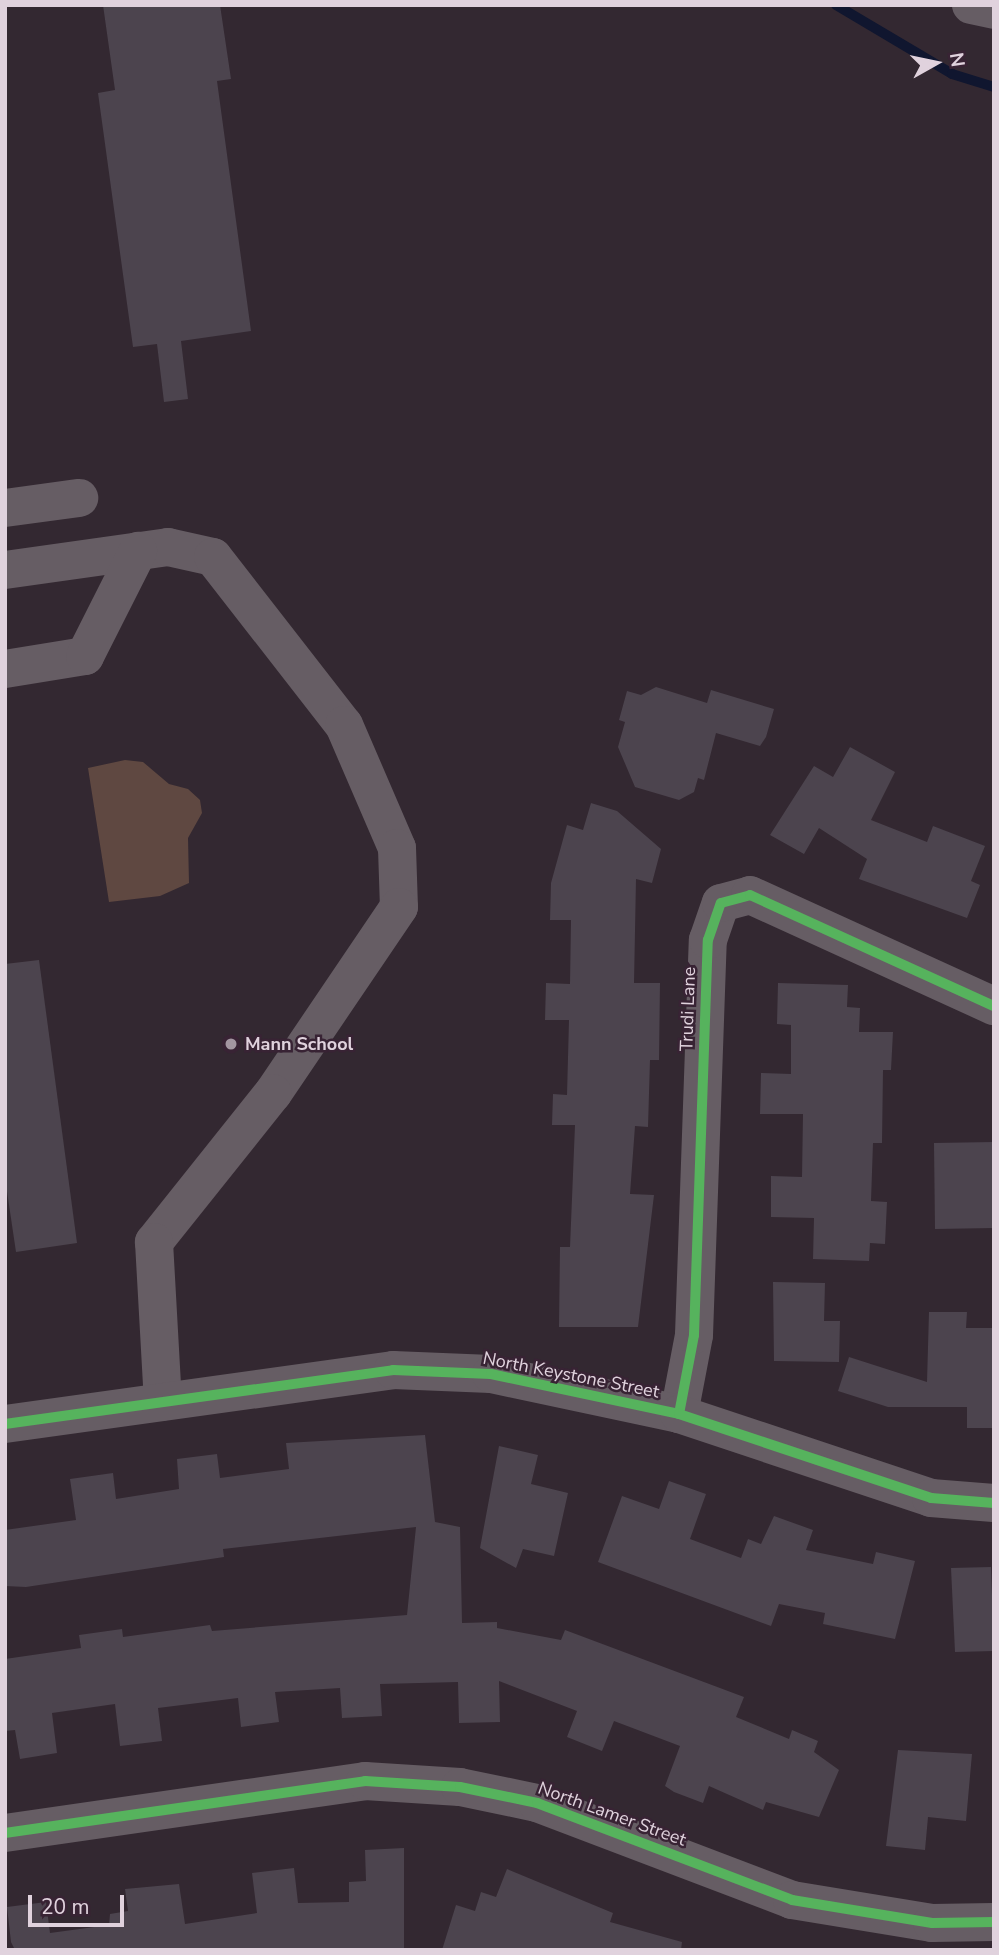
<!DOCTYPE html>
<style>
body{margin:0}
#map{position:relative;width:999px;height:1955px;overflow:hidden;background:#332831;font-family:"Nunito Sans",sans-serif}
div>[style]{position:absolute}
.green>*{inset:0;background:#5f4841}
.stream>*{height:10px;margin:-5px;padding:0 5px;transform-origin:5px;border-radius:5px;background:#10162f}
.building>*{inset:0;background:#4c444e}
.minor>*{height:38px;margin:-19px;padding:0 19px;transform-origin:19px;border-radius:19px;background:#665d64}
.cycleway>*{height:10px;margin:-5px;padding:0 5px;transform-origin:5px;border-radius:5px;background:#56b35d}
.dots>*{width:19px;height:19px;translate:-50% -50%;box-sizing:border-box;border:4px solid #382334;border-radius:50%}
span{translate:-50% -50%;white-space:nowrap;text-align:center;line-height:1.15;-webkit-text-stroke:5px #382334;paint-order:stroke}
.street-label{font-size:18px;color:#e0d2dd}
.poi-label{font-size:18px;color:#e0d2dd;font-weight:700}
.left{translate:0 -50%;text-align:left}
.frame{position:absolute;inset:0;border:7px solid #e0d2dd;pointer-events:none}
.north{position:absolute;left:901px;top:28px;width:70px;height:70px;-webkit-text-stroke:5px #382334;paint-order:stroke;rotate:81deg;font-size:19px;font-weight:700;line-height:28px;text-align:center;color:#e0d2dd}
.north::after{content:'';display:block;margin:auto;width:24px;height:32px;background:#e0d2dd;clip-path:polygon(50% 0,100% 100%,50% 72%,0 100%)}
.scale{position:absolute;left:28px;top:1895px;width:96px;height:32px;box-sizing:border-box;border:4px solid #e0d2dd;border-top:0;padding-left:9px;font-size:21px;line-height:24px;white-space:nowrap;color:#e0d2dd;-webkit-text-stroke:5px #382334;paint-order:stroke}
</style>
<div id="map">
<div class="green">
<div style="clip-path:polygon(125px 760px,143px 762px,169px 784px,188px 789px,200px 800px,202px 813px,188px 838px,189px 883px,160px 896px,109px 902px,88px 768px)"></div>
</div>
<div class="stream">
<div style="left:836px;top:5px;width:135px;rotate:30.7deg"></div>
<div style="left:952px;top:74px;width:44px;rotate:17.2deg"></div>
</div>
<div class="building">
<div style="clip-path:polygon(103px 5px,220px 5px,231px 79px,217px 81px,251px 331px,181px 341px,188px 399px,164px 402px,157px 344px,133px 347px,98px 93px,115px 90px)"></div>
<div style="clip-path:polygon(656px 687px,707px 703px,711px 690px,774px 709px,766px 737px,760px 746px,716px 733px,704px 780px,698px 778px,694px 792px,679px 800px,635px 787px,618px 747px,625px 722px,619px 720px,627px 691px,641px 695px)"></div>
<div style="clip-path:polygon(850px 747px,895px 772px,871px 820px,927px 842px,933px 826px,985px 846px,971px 881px,980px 885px,967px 918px,859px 879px,867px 859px,819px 828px,804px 854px,770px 835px,814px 766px,833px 777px)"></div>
<div style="clip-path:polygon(591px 803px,617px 811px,661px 849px,652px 883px,636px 879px,634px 983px,660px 983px,659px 1060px,650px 1060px,648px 1127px,635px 1126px,630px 1194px,654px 1195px,638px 1327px,559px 1327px,560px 1247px,570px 1247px,575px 1125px,552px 1125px,553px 1094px,567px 1095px,569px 1020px,545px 1020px,546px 983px,570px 984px,571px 920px,550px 920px,551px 883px,567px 825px,583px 830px)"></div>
<div style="clip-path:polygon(39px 960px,77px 1243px,16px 1252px,5px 1178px,5px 964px)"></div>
<div style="clip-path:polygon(778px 983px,848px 985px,847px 1007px,860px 1008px,859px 1032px,893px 1032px,891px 1070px,883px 1070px,882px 1143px,873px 1143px,871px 1201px,887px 1202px,885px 1244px,870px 1243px,869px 1261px,813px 1259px,814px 1218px,771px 1217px,771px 1176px,802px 1177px,803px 1114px,760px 1114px,761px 1073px,791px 1074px,791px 1025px,777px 1024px)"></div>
<div style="clip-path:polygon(994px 1142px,994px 1228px,935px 1229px,934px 1143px)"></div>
<div style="clip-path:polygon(773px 1282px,825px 1283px,824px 1321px,840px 1321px,839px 1362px,774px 1361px)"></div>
<div style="clip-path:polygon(929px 1312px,967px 1312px,966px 1328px,994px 1328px,994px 1428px,967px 1428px,967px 1407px,888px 1407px,838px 1391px,849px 1357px,927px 1382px)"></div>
<div style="clip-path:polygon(425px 1435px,435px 1522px,460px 1527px,462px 1623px,497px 1622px,497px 1628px,561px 1640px,565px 1630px,744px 1697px,736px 1717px,789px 1739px,792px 1730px,818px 1741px,814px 1752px,839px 1770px,819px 1817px,766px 1802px,763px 1810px,709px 1786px,703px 1803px,674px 1792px,665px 1786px,680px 1746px,614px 1721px,602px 1751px,567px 1737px,577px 1711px,499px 1681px,500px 1722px,459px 1723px,458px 1682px,380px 1684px,382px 1716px,342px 1718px,340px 1688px,275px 1692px,279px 1722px,241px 1727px,238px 1698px,158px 1708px,162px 1741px,120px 1746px,115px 1704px,52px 1713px,57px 1753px,20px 1759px,15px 1730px,5px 1731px,5px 1659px,81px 1648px,79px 1635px,122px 1629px,123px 1637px,210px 1625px,212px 1631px,407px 1615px,416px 1527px,223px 1549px,224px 1557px,26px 1587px,5px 1586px,5px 1530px,76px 1520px,70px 1479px,113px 1473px,116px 1499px,179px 1489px,177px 1459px,217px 1454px,220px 1478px,289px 1469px,286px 1443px)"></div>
<div style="clip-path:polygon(499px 1446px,538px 1455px,531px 1484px,568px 1493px,554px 1556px,523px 1549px,516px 1568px,480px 1548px)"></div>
<div style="clip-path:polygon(669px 1481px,706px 1494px,690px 1539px,741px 1558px,748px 1539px,761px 1544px,774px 1516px,813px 1530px,806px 1550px,873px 1564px,876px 1552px,915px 1561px,895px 1639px,823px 1624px,825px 1613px,779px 1604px,771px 1626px,598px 1562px,622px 1496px,659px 1509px)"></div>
<div style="clip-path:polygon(991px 1567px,994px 1651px,955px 1652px,951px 1568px)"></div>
<div style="clip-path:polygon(898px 1750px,972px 1754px,966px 1821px,928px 1817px,925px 1850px,886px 1846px)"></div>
<div style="clip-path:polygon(404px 1848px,404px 1950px,15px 1950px,11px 1942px,7px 1907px,46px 1902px,50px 1933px,109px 1925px,110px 1914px,128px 1911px,125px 1889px,179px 1884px,185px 1924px,257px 1913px,252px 1873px,294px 1868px,298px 1903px,349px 1902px,349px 1882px,366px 1881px,365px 1850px)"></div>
<div style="clip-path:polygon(507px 1869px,613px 1913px,610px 1922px,682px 1942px,681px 1950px,442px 1950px,456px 1905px,475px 1911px,481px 1892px,496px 1897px)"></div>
</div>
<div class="minor">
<div style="left:971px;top:5px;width:24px;rotate:12deg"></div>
<div style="left:5px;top:508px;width:75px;rotate:-7.7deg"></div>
<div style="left:5px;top:570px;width:165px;rotate:-8deg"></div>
<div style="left:168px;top:547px;width:46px;rotate:12.5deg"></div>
<div style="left:213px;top:557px;width:213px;rotate:52.1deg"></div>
<div style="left:344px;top:725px;width:134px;rotate:66.7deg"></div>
<div style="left:397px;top:848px;width:59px;rotate:88.1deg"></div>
<div style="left:399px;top:907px;width:225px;rotate:124.1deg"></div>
<div style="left:273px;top:1093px;width:191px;rotate:128.6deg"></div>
<div style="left:154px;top:1242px;width:160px;rotate:86.8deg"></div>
<div style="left:5px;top:669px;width:81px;rotate:-9.2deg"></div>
<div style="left:85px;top:656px;width:118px;rotate:-63.2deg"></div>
<div style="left:679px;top:1414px;width:80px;rotate:-79.2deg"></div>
<div style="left:694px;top:1335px;width:395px;rotate:-88deg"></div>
<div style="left:708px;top:940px;width:39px;rotate:-71deg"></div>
<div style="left:721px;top:903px;width:30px;rotate:-15deg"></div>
<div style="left:750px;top:895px;width:268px;rotate:24.5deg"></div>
<div style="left:5px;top:1424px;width:392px;rotate:-7.9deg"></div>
<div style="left:393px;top:1370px;width:98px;rotate:2.3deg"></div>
<div style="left:491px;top:1374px;width:192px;rotate:12deg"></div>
<div style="left:679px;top:1414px;width:266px;rotate:18.4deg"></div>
<div style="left:931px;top:1498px;width:63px;rotate:4.5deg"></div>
<div style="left:5px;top:1833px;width:364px;rotate:-8.2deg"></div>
<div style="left:365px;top:1781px;width:95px;rotate:3.6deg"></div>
<div style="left:460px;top:1787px;width:79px;rotate:11.7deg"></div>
<div style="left:537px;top:1803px;width:273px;rotate:20.8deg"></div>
<div style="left:792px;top:1900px;width:142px;rotate:9.3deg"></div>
<div style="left:932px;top:1923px;width:62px;rotate:-0.9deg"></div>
</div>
<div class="cycleway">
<div style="left:679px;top:1414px;width:80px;rotate:-79.2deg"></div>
<div style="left:694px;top:1335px;width:395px;rotate:-88deg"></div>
<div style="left:708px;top:940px;width:39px;rotate:-71deg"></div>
<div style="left:721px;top:903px;width:30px;rotate:-15deg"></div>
<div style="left:750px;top:895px;width:268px;rotate:24.5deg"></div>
<div style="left:5px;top:1424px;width:392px;rotate:-7.9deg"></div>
<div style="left:393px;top:1370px;width:98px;rotate:2.3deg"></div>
<div style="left:491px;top:1374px;width:192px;rotate:12deg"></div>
<div style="left:679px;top:1414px;width:266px;rotate:18.4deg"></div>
<div style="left:931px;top:1498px;width:63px;rotate:4.5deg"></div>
<div style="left:5px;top:1833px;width:364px;rotate:-8.2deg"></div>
<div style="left:365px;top:1781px;width:95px;rotate:3.6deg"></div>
<div style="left:460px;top:1787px;width:79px;rotate:11.7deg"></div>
<div style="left:537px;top:1803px;width:273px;rotate:20.8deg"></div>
<div style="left:792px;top:1900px;width:142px;rotate:9.3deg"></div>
<div style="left:932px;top:1923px;width:62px;rotate:-0.9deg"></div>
</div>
<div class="dots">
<div style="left:231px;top:1044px;background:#a396a1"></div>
</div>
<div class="street-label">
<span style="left:688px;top:1009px;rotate:-88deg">Trudi Lane</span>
<span style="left:571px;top:1375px;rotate:11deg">North Keystone Street</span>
<span style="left:612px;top:1814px;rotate:20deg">North Lamer Street</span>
</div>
<div class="poi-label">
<span class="left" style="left:245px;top:1044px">Mann School</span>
</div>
<div class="frame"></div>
<div class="north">N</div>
<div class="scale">20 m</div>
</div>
